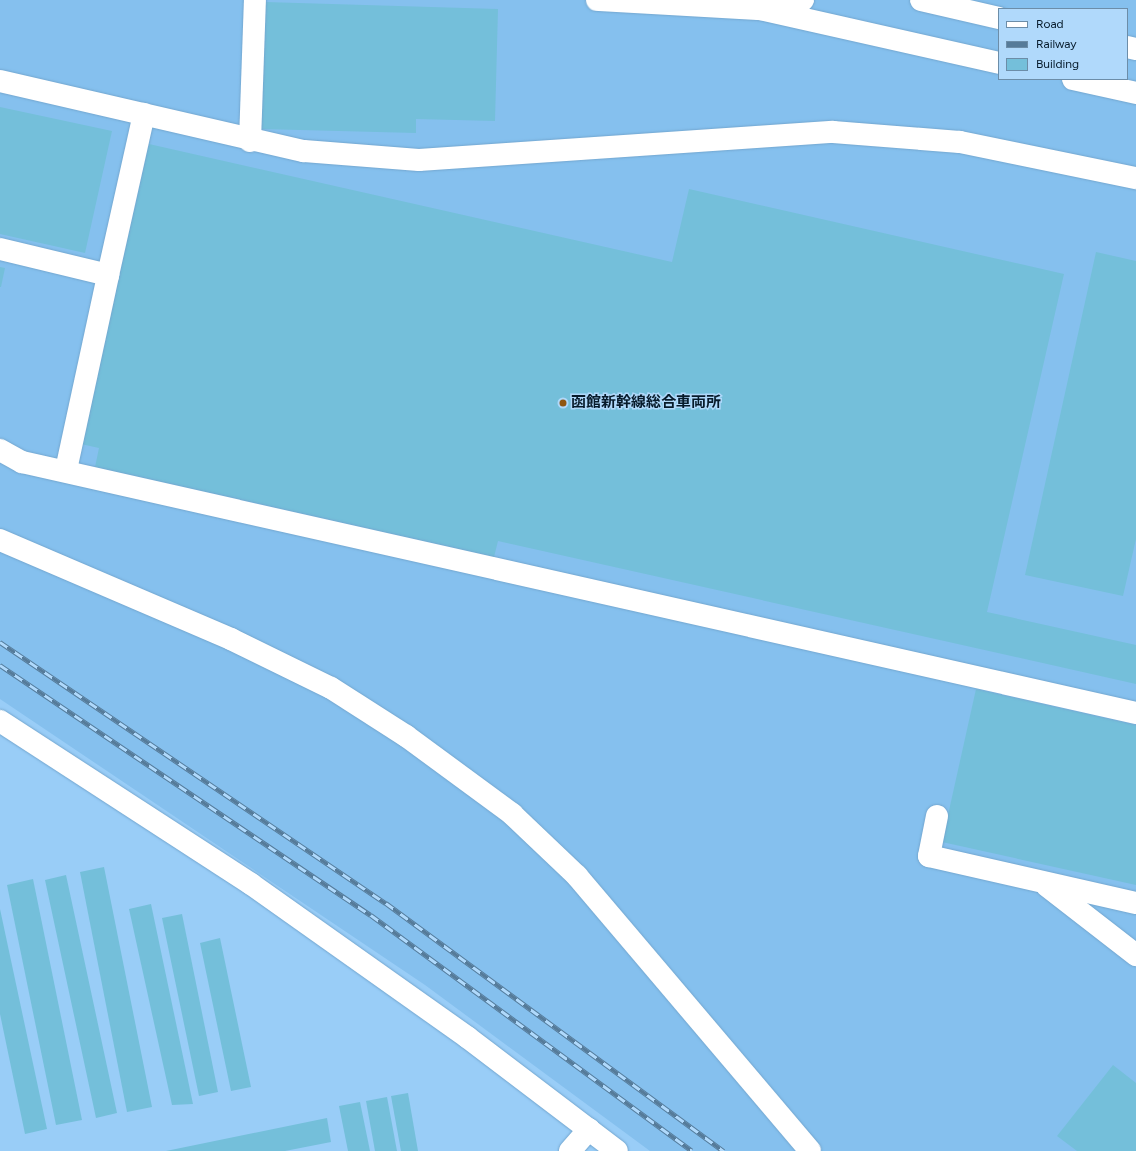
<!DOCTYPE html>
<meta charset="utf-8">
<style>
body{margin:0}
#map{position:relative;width:1136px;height:1151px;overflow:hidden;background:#99cdf7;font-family:Figtree,"Noto Sans JP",sans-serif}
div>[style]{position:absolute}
.built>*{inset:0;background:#85c0ee}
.building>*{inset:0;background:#74bfda}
.roads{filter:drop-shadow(0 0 1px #73a6cf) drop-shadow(0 0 1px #73a6cf)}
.minor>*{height:22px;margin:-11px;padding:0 11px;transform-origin:11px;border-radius:11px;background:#fff}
.rail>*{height:4.5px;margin-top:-2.25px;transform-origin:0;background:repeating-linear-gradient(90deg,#b0d9fb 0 9px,#567b99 0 18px);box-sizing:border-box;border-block:1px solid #567b99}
.dots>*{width:11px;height:11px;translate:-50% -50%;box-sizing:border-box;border:2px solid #b0d9fb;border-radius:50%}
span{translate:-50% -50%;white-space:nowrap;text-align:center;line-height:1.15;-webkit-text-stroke:3px #b0d9fb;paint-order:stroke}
.poi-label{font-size:15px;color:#071b2b;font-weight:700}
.left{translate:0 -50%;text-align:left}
.legend{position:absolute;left:998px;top:8px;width:130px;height:72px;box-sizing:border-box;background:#b0d9fb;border:1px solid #6c8da8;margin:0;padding:5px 7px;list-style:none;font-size:12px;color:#071b2b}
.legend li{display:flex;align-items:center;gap:8px;height:20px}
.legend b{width:20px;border:1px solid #6c8da8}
</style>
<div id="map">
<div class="built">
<div style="clip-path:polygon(evenodd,0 0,1136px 0,1136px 1151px,650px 1151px,425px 985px,0 699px,0 0,999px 9px,1127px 9px,1127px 79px,999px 79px,999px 9px)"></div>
</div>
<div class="building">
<div style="clip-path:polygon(265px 2px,498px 9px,495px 121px,416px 119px,416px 133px,261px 129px)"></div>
<div style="clip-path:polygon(0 107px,112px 131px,85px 253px,0 234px)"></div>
<div style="clip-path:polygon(149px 144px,672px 262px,689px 189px,1064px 274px,987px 612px,1136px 645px,1136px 684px,498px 541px,494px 557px,95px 467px,99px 448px,81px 444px)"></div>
<div style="clip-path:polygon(1096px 252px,1136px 261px,1136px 539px,1123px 596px,1025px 575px)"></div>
<div style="clip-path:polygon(0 267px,5px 268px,1px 287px,0 287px)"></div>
<div style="clip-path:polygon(976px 689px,1136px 725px,1136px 885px,942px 842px)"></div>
<div style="clip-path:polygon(104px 867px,152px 1107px,127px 1112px,80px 872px)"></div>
<div style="clip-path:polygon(66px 875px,117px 1113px,96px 1118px,45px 880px)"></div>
<div style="clip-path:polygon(33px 879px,82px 1120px,56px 1125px,7px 885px)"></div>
<div style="clip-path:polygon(151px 904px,193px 1104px,172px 1105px,129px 909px)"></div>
<div style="clip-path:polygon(0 909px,47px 1129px,25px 1134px,0 1014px)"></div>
<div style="clip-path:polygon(182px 914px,218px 1092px,199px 1096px,162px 918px)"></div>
<div style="clip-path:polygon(220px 938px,251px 1087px,231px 1091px,200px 943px)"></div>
<div style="clip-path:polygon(1113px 1065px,1136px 1083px,1136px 1151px,1077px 1151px,1057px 1136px)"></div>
<div style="clip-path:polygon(408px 1093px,418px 1151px,401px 1151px,391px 1096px)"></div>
<div style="clip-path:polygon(387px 1097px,397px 1151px,375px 1151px,366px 1101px)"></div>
<div style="clip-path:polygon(360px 1102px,370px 1151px,348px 1151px,339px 1106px)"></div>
<div style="clip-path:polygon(327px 1118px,331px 1142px,285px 1151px,166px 1151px)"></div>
</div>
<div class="roads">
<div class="minor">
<div style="left:597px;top:0;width:163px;rotate:3.2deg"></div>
<div style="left:760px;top:9px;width:245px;rotate:12.7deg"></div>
<div style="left:921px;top:0;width:80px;rotate:13deg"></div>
<div style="left:767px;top:8px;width:37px;rotate:-13deg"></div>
<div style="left:1127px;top:47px;width:9px;rotate:13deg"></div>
<div style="left:1073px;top:79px;width:65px;rotate:12.5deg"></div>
<div style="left:0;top:81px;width:312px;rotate:13deg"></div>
<div style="left:304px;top:151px;width:115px;rotate:4.5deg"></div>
<div style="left:419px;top:160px;width:415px;rotate:-3.9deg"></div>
<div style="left:833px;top:132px;width:127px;rotate:4.5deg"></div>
<div style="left:960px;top:142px;width:180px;rotate:11.6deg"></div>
<div style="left:250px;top:141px;width:141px;rotate:-88deg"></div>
<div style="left:0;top:249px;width:111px;rotate:13.5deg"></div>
<div style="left:108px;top:275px;width:165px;rotate:-77.4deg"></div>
<div style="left:0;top:450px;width:25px;rotate:29deg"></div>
<div style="left:22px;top:462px;width:1142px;rotate:12.7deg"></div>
<div style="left:66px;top:470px;width:199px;rotate:-77.8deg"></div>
<div style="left:0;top:540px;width:251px;rotate:23.2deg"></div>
<div style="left:231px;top:639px;width:111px;rotate:26.1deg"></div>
<div style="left:331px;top:688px;width:89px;rotate:32.6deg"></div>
<div style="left:406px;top:736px;width:132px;rotate:36.3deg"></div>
<div style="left:512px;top:814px;width:90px;rotate:43.6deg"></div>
<div style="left:577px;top:876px;width:360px;rotate:49.7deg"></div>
<div style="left:0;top:721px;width:299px;rotate:33deg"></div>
<div style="left:251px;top:884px;width:265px;rotate:35.3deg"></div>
<div style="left:467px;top:1037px;width:188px;rotate:37.2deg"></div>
<div style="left:937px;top:816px;width:41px;rotate:101.3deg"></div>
<div style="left:929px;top:856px;width:212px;rotate:12.8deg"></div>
<div style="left:1047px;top:886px;width:113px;rotate:37.8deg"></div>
<div style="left:570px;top:1151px;width:29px;rotate:-49deg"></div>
</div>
</div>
<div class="rail">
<div style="left:0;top:642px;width:466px;rotate:34.1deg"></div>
<div style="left:386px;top:903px;width:419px;rotate:36.3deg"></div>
<div style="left:0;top:665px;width:447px;rotate:34deg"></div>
<div style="left:371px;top:915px;width:398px;rotate:36.3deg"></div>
</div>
<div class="dots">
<div style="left:563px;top:403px;background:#8f5611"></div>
</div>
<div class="poi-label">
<span class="left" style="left:571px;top:403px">函館新幹線総合車両所</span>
</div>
<ul class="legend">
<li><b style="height:5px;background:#fff"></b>Road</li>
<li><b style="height:5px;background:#567b99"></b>Railway</li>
<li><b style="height:11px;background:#74bfda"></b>Building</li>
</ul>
</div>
